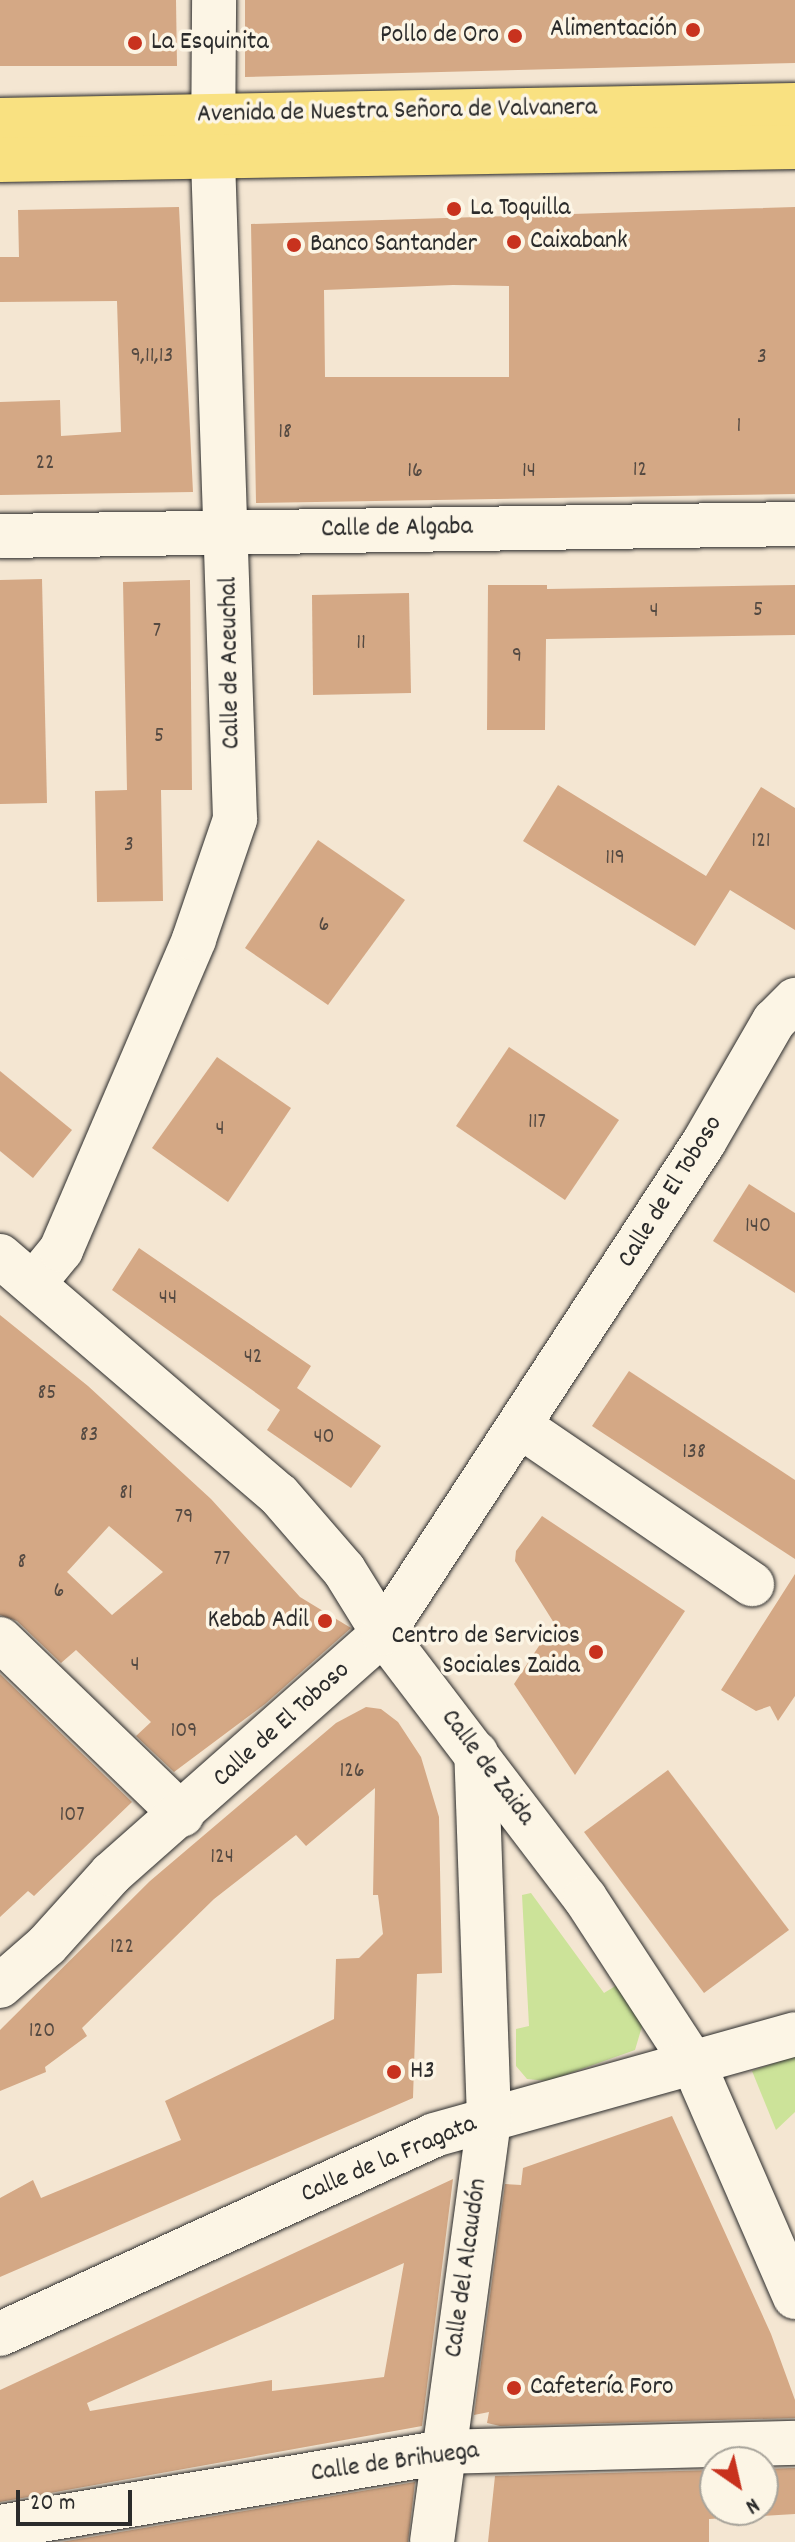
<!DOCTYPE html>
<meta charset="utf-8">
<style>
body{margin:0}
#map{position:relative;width:795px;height:2542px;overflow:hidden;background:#f4e6d2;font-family:Dekko,sans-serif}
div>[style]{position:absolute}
.green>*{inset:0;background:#cce399}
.building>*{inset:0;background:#d4a885}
.roads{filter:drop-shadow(0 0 2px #2b2b2b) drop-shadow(0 0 2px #2b2b2b)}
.minor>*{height:44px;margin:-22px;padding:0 22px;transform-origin:22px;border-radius:22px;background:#fcf5e5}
.major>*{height:44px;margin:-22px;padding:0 22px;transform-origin:22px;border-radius:22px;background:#f9e181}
.dots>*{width:22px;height:22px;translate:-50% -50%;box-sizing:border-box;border:4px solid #fcf5e5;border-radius:50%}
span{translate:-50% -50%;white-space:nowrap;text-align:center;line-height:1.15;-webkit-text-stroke:7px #fcf5e5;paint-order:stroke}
.number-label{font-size:22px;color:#554a42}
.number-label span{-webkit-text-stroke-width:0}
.poi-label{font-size:26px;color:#2b2b2b}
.right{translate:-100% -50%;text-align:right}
.left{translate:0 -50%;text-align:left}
.street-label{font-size:26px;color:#2b2b2b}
.north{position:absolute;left:699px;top:2446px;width:80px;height:80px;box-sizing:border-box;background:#fcf5e5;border:2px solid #a8a49b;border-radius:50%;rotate:146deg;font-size:22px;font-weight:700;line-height:32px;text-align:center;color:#2b2b2b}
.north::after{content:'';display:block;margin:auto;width:28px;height:36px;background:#c8321e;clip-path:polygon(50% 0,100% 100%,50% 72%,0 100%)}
.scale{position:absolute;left:16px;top:2490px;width:116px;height:36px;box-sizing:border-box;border:4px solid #2b2b2b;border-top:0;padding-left:10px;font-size:24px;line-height:28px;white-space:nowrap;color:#2b2b2b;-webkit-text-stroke:6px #fcf5e5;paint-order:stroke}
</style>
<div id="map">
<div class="green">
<div style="clip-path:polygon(531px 1893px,604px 1993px,617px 1985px,643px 2023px,635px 2050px,548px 2081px,527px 2079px,516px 2066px,516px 2029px,529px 2026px,522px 1895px)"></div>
<div style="clip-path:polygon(795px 2056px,795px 2112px,776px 2130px,752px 2071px)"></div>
</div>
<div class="building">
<div style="clip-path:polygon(0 0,176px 0,177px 66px,0 66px)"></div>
<div style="clip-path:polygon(245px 0,795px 0,795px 63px,245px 77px)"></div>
<div style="clip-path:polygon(179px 207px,193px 492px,0 495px,0 402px,60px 400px,61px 436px,121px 432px,117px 301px,0 302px,0 257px,19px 257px,18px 210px)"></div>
<div style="clip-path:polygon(evenodd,795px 207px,795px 494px,256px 503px,251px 224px,795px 207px,453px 285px,509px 286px,509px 377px,325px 377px,324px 290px,453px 285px)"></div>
<div style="clip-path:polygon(42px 579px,47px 803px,0 804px,0 580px)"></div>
<div style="clip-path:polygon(190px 580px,192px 790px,161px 790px,163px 901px,97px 902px,95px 791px,127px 790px,123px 582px)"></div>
<div style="clip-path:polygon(488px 585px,547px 585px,547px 589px,795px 585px,795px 635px,546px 639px,545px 730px,487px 730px)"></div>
<div style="clip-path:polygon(409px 593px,411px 693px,313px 695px,312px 595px)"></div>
<div style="clip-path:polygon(558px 785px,706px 876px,761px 787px,795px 808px,795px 930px,730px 890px,695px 946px,523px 841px)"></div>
<div style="clip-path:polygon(318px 840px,405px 900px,328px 1005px,245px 948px)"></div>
<div style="clip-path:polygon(509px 1047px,619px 1120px,565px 1200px,456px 1126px)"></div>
<div style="clip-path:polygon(217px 1057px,291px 1108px,228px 1202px,152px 1148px)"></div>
<div style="clip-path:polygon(0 1071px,72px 1130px,33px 1178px,0 1151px)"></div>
<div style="clip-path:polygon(749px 1184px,795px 1213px,795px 1293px,713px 1241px)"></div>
<div style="clip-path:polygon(139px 1248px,311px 1366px,297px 1388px,381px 1446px,351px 1488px,267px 1430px,280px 1410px,112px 1290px)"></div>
<div style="clip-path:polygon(evenodd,0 1315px,88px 1386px,211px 1499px,300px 1597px,351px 1628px,265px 1704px,174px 1772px,136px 1736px,151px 1722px,76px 1650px,61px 1663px,17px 1621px,0 1615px,0 1315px,109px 1526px,163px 1572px,112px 1615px,67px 1572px,109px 1526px)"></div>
<div style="clip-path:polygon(629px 1371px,795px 1480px,795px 1559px,592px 1426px)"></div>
<div style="clip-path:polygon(542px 1516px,685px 1611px,575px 1775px,514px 1684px,554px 1623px,515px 1561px,516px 1551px)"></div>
<div style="clip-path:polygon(795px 1574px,795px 1696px,778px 1721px,770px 1706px,756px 1711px,721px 1690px)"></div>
<div style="clip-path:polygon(0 1674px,132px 1802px,34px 1896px,28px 1891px,0 1917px)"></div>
<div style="clip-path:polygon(366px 1707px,381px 1709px,398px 1722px,421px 1757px,439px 1817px,442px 1973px,417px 1974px,413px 2098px,0 2277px,0 2198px,33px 2180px,41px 2198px,181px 2140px,165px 2101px,334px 2019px,336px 1959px,359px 1958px,383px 1934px,378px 1895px,373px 1895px,375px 1788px,306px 1846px,296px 1835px,214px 1899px,82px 2028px,87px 2036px,45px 2067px,46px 2072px,0 2091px,0 2030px,150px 1881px,336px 1723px)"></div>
<div style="clip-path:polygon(668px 1770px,789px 1930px,704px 1993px,584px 1832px)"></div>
<div style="clip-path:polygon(672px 2116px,771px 2334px,795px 2400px,795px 2418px,500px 2426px,487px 2423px,489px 2412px,474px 2415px,505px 2184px,521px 2185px,523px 2168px)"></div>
<div style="clip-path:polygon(evenodd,453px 2179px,422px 2426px,0 2502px,0 2390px,453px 2179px,404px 2263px,384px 2377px,272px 2391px,272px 2380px,90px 2411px,87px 2403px,404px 2263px)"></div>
<div style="clip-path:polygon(795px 2468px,795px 2514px,709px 2519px,709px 2542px,488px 2542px,495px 2476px,715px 2470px,715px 2510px,763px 2510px,763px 2469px)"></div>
<div style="clip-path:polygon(415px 2482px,408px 2542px,61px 2542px)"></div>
</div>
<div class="roads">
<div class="minor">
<div style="left:0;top:536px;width:795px;rotate:-0.86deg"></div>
<div style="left:0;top:1256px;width:367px;rotate:40.6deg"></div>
<div style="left:279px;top:1495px;width:99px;rotate:49.1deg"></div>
<div style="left:344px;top:1570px;width:74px;rotate:58.2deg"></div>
<div style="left:383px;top:1633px;width:333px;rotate:52.7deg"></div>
<div style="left:585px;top:1898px;width:199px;rotate:56.9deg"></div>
<div style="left:694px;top:2065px;width:253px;rotate:66.5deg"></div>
<div style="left:34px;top:1283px;width:43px;rotate:-50.7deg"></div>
<div style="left:61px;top:1250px;width:338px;rotate:-66.8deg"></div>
<div style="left:194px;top:939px;width:127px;rotate:-71.1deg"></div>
<div style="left:235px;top:819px;width:661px;rotate:-91.91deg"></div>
<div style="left:213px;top:158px;width:158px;rotate:-89.6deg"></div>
<div style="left:520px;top:1426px;width:281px;rotate:34.3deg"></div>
<div style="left:0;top:1639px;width:253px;rotate:44deg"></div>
<div style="left:0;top:1986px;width:62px;rotate:-41.1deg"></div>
<div style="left:47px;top:1945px;width:96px;rotate:-48deg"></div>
<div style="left:111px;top:1874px;width:363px;rotate:-41.5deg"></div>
<div style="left:383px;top:1633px;width:587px;rotate:-56.82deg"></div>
<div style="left:704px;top:1142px;width:140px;rotate:-60deg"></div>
<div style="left:774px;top:1021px;width:30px;rotate:-45deg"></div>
<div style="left:0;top:2334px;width:477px;rotate:-24.6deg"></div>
<div style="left:434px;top:2135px;width:375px;rotate:-15.6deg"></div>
<div style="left:0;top:2527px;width:448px;rotate:-9.6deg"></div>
<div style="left:442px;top:2452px;width:353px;rotate:-1.5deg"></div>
<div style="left:432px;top:2542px;width:428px;rotate:-82.3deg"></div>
<div style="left:489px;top:2118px;width:365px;rotate:-92deg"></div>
</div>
<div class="major">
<div style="left:0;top:120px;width:795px;rotate:-1.08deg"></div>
<div style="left:0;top:160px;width:795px;rotate:-0.94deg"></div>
</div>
</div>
<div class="dots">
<div style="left:693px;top:30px;background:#c8321e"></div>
<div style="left:515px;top:36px;background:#c8321e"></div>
<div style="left:135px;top:43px;background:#c8321e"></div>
<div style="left:454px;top:209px;background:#c8321e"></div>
<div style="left:514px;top:242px;background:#c8321e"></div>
<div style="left:294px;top:245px;background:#c8321e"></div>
<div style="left:325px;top:1621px;background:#c8321e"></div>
<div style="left:596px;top:1652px;background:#c8321e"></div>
<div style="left:394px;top:2072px;background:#c8321e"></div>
<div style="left:514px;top:2388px;background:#c8321e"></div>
</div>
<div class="number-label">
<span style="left:152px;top:357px">9,11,13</span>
<span style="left:762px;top:358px">3</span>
<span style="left:739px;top:427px">1</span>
<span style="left:285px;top:433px">18</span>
<span style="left:45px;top:464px">22</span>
<span style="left:640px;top:471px">12</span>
<span style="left:415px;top:472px">16</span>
<span style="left:529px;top:472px">14</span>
<span style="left:758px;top:611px">5</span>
<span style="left:654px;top:612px">4</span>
<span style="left:157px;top:632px">7</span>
<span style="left:361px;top:644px">11</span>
<span style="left:517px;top:657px">9</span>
<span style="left:159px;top:737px">5</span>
<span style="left:761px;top:842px">121</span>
<span style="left:129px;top:846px">3</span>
<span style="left:615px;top:859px">119</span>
<span style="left:324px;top:926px">6</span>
<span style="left:537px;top:1123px">117</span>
<span style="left:220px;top:1130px">4</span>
<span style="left:758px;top:1227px">140</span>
<span style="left:168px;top:1299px">44</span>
<span style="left:253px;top:1358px">42</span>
<span style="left:47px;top:1394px">85</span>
<span style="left:89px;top:1436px">83</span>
<span style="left:324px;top:1438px">40</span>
<span style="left:694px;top:1453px">138</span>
<span style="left:126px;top:1494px">81</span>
<span style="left:184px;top:1518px">79</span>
<span style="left:222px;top:1560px">77</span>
<span style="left:22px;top:1563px">8</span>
<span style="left:59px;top:1592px">6</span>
<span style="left:135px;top:1666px">4</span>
<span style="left:184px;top:1732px">109</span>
<span style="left:352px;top:1772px">126</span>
<span style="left:72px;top:1816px">107</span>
<span style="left:222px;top:1858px">124</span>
<span style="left:122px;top:1948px">122</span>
<span style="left:42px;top:2032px">120</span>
</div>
<div class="poi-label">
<span class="right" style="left:677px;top:30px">Alimentación</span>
<span class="right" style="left:499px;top:36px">Pollo de Oro</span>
<span class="left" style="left:151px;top:43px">La Esquinita</span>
<span class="left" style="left:470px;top:209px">La Toquilla</span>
<span class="left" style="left:530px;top:242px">Caixabank</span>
<span class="left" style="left:310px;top:245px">Banco Santander</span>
<span class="right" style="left:309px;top:1621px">Kebab Adil</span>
<span class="right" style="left:580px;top:1652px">Centro de Servicios<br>Sociales Zaida</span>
<span class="left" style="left:410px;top:2072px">H3</span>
<span class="left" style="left:530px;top:2388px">Cafetería Foro</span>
</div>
<div class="street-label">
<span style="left:397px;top:112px;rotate:-1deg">Avenida de Nuestra Señora de Valvanera</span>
<span style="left:397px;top:529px;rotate:-1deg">Calle de Algaba</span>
<span style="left:231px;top:663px;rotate:-91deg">Calle de Aceuchal</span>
<span style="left:671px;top:1192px;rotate:-58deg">Calle de El Toboso</span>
<span style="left:282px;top:1725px;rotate:-42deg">Calle de El Toboso</span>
<span style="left:487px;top:1768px;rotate:53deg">Calle de Zaida</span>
<span style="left:389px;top:2160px;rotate:-23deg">Calle de la Fragata</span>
<span style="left:467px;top:2268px;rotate:-82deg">Calle del Alcaudón</span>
<span style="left:395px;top:2463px;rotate:-8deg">Calle de Brihuega</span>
</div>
<div class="north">N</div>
<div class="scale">20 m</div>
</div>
